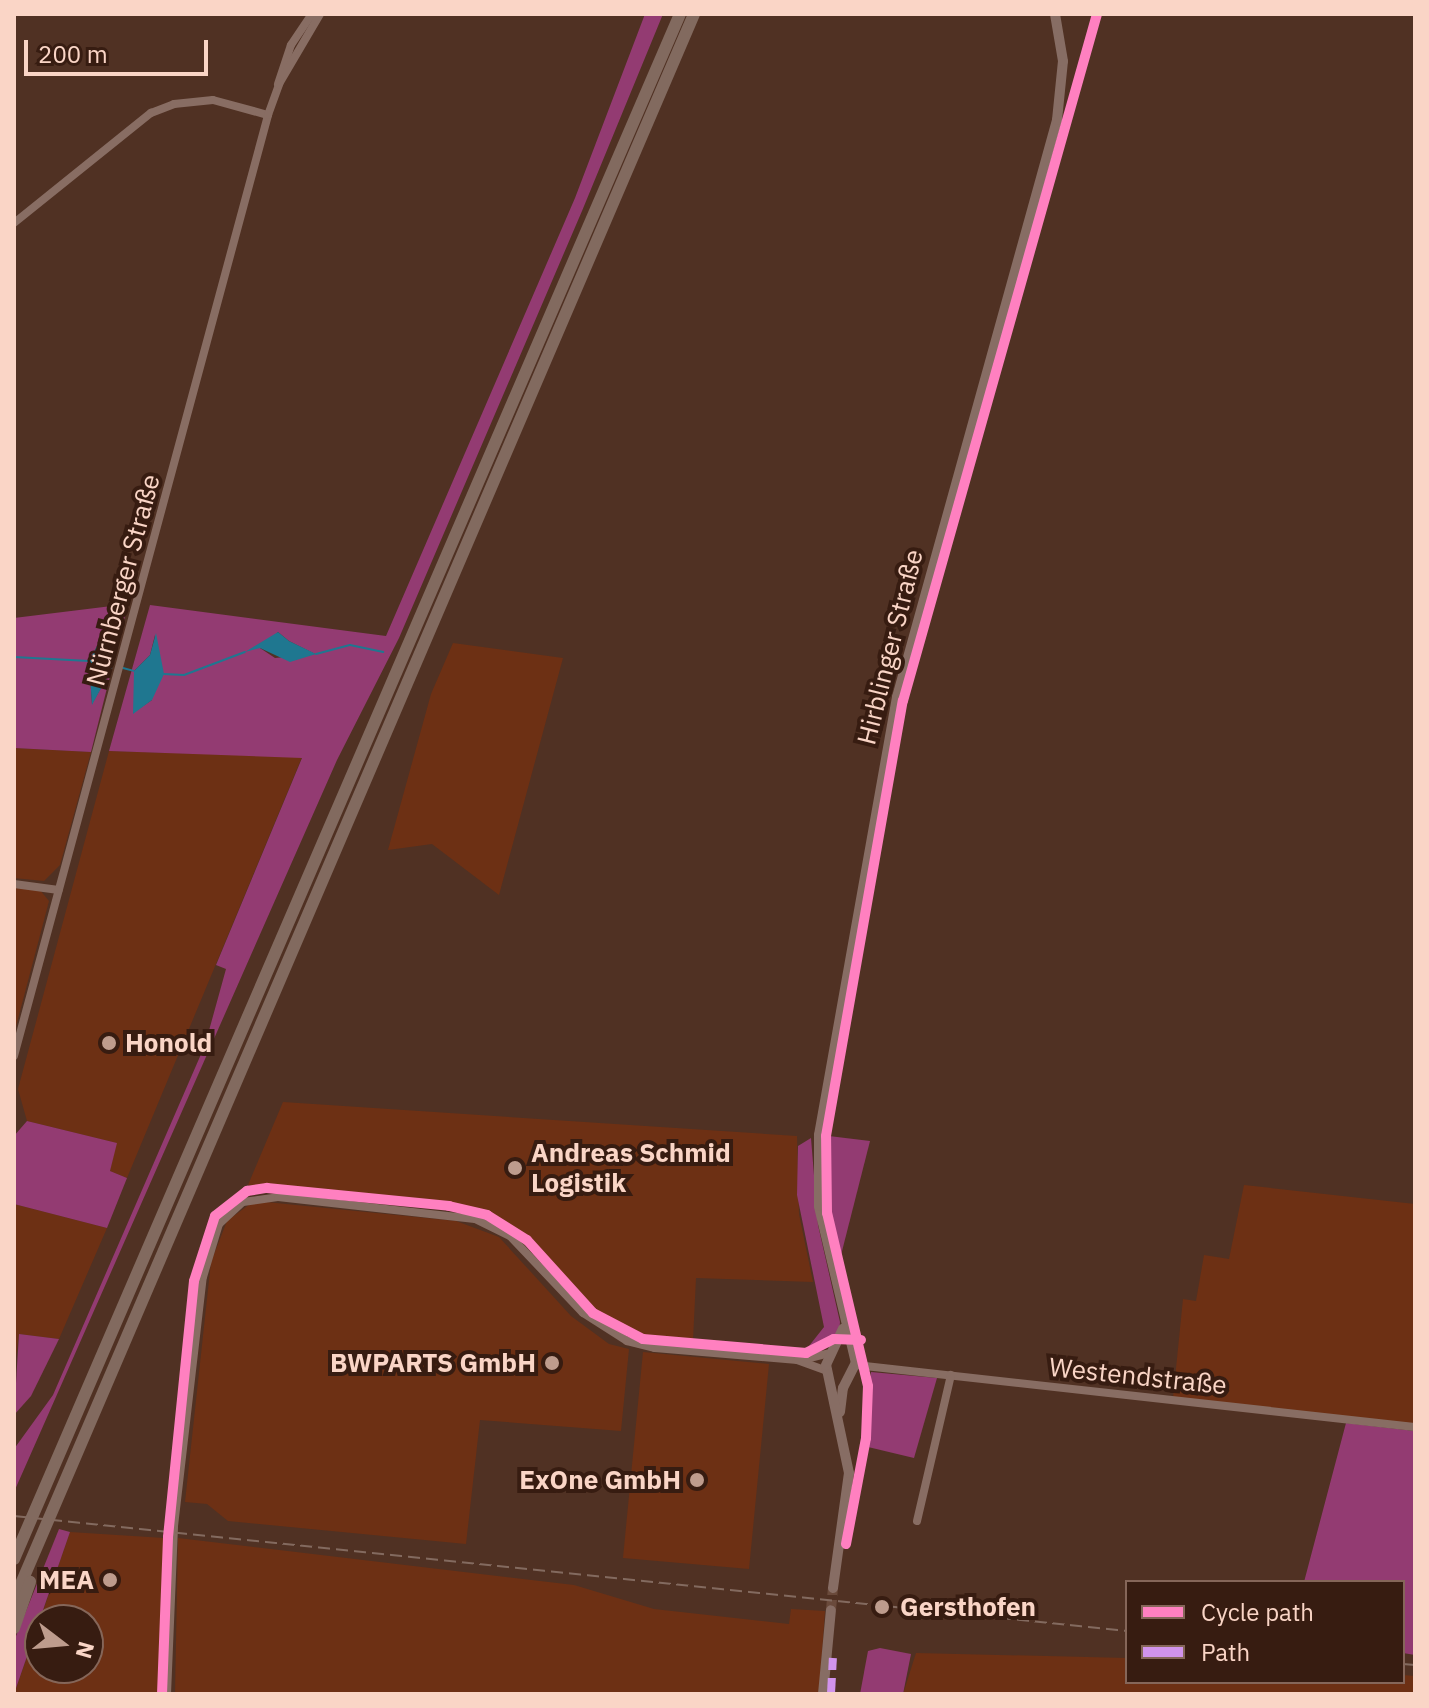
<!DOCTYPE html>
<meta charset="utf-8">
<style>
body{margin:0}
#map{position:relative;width:1429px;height:1708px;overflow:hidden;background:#503123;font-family:"IBM Plex Sans",sans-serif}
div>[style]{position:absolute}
.built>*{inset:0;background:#6d3014}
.green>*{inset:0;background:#933b72}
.water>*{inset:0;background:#1f7790}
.stream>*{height:2px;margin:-1px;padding:0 1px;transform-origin:1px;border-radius:1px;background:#1f7790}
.major-tunnel>*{height:10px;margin-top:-5px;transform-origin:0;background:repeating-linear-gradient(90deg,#6a4a3b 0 10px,transparent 0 15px)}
.minor>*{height:8px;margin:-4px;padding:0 4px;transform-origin:4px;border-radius:4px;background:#886d63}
.major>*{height:10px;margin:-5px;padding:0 5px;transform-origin:5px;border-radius:5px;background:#876d64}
.highway>*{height:12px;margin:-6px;padding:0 6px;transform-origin:6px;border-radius:6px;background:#826a5f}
.rail>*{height:2px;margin-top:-1px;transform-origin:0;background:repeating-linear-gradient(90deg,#836a5f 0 12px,transparent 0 18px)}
.quiet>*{height:8px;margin-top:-4px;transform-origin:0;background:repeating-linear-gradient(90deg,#d193ec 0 16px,transparent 0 24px)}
.cycleway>*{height:10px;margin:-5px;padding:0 5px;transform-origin:5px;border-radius:5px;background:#ff80c0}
.dots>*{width:22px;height:22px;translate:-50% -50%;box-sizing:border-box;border:4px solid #371c11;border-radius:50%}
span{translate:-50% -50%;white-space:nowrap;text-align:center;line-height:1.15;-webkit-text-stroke:8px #371c11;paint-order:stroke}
.street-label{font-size:26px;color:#fad5c6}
.poi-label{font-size:26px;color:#fad5c6;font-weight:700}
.left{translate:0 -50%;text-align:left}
.right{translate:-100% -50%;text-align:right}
.frame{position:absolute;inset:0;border:16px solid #fad5c6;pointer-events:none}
.legend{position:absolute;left:1125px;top:1580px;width:280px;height:104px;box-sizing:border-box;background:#371c11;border:2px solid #856659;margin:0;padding:10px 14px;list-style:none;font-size:24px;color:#fad5c6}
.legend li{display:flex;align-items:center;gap:16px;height:40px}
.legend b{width:40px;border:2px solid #856659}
.north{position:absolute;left:24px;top:1604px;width:80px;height:80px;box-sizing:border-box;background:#371c11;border:2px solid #856659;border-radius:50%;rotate:106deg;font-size:22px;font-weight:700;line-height:32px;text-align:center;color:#fad5c6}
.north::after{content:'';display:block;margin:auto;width:28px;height:36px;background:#be9c8d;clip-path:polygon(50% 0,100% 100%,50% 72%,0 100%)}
.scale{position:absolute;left:24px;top:40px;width:184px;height:36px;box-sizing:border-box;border:4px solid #fad5c6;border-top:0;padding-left:10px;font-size:24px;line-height:28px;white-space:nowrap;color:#fad5c6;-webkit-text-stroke:6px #371c11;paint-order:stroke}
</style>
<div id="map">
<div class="built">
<div style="clip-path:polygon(453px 643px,563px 658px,499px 895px,432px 844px,388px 850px,431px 694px)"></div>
<div style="clip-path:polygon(14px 748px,91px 752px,60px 865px,44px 881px,14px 878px)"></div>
<div style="clip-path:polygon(109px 751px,302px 757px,127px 1178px,110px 1171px,116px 1143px,27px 1121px,18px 1089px)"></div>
<div style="clip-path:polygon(14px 887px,40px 890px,49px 901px,14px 1034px)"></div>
<div style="clip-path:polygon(283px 1102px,797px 1136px,799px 1214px,813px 1282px,696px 1278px,693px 1340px,636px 1335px,593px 1313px,526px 1237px,474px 1208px,248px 1185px)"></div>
<div style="clip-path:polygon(1244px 1185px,1415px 1204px,1415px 1426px,1173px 1398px,1183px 1299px,1196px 1301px,1204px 1255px,1229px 1259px)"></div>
<div style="clip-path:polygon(266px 1202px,456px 1221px,499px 1237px,571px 1316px,609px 1344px,629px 1349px,621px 1431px,480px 1420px,466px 1544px,228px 1521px,207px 1504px,185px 1502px,211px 1262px,227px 1221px,250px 1204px)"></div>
<div style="clip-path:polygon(14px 1204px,107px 1228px,59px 1339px,19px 1334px,14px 1372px)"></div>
<div style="clip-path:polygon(643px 1352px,769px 1364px,749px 1569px,623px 1558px)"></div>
<div style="clip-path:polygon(70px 1532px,164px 1538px,159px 1694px,14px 1694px,40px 1621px,40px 1668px,88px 1668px,88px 1620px,40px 1620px)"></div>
<div style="clip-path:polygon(178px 1538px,574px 1585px,654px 1609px,789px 1624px,791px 1609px,825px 1611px,819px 1694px,175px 1694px)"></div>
<div style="clip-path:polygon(916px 1653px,1127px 1658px,1127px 1682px,1403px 1682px,1403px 1675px,1415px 1676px,1415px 1694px,903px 1694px)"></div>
</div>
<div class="green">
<div style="clip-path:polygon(evenodd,645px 14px,663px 14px,582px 211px,399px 638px,337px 760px,14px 1492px,14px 1449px,53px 1395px,205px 1045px,226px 969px,216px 965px,302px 758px,109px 751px,150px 605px,386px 636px,575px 198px,645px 14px,278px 632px,289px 641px,315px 654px,275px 658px,260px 648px,278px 632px,645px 14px,155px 635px,152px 700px,134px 712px,134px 671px,150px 655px,155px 635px)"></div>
<div style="clip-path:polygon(evenodd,128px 604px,91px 752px,14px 748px,14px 618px,128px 604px,113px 629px,113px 666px,92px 704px,89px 661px,104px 633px,113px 629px)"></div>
<div style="clip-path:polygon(27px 1121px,117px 1143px,110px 1171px,127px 1178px,107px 1228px,14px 1204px,14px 1136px)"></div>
<div style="clip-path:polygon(829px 1136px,870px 1141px,840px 1259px,828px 1194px)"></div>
<div style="clip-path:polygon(811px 1138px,818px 1225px,840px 1322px,839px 1336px,805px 1351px,824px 1327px,797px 1195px,798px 1146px)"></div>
<div style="clip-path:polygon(19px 1334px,59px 1339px,31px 1396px,14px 1415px)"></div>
<div style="clip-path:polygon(871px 1372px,937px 1378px,914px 1458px,868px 1447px)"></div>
<div style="clip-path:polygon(1346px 1423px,1415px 1431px,1415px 1655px,1403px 1653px,1403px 1582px,1304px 1582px)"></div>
<div style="clip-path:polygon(59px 1529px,70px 1532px,14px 1694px,14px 1641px)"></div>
<div style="clip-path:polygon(880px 1648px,911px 1654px,903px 1694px,860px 1694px,868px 1651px)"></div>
</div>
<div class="water">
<div style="clip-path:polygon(113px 629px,113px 666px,92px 705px,89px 661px,104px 633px)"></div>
<div style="clip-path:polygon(278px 632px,289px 641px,316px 654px,290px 662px,260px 648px,245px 652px)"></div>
<div style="clip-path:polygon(156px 633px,164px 674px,152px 700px,133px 714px,134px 671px,150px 655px)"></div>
</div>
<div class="stream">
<div style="left:316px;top:654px;width:35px;rotate:-15deg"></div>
<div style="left:350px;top:645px;width:34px;rotate:12deg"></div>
<div style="left:14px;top:657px;width:75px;rotate:3.1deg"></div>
<div style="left:123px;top:668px;width:11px;rotate:15deg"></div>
<div style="left:164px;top:674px;width:20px;rotate:3deg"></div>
<div style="left:184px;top:675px;width:65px;rotate:-20.7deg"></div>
</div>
<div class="major-tunnel">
<div style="left:831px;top:1610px;width:22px;rotate:-85deg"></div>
</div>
<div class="minor">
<div style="left:278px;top:84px;width:41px;rotate:-71.6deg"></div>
<div style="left:291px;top:45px;width:37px;rotate:-56deg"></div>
<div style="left:14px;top:223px;width:176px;rotate:-38.8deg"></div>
<div style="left:151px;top:113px;width:25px;rotate:-21deg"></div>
<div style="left:174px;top:104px;width:39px;rotate:-6deg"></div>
<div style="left:213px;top:100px;width:57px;rotate:15.3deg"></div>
<div style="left:14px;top:884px;width:45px;rotate:7.6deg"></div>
<div style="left:14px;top:1056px;width:975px;rotate:-74.89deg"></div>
<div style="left:268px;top:115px;width:33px;rotate:-70deg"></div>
<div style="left:279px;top:84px;width:81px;rotate:-59.6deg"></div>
<div style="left:802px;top:1360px;width:30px;rotate:-14deg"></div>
<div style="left:856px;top:1365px;width:562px;rotate:6.33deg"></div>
<div style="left:917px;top:1521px;width:150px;rotate:-76.9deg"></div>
<div style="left:167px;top:1694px;width:168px;rotate:-87.6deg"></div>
<div style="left:174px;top:1526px;width:251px;rotate:-83.4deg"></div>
<div style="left:203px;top:1277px;width:55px;rotate:-73.2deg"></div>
<div style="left:219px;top:1224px;width:33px;rotate:-43deg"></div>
<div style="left:243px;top:1202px;width:35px;rotate:-8deg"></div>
<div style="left:278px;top:1197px;width:198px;rotate:6.4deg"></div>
<div style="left:475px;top:1219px;width:39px;rotate:26deg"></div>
<div style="left:510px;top:1236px;width:106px;rotate:46.5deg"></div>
<div style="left:583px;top:1313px;width:52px;rotate:32.5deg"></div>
<div style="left:627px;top:1341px;width:29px;rotate:14deg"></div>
<div style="left:655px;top:1348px;width:143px;rotate:4.8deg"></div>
<div style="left:797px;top:1360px;width:33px;rotate:20deg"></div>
</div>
<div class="major">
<div style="left:840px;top:1412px;width:24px;rotate:-83deg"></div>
<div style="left:843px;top:1388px;width:28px;rotate:-63deg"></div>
<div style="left:856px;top:1363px;width:161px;rotate:-103.3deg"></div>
<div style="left:819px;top:1206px;width:71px;rotate:-90deg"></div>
<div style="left:819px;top:1135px;width:445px;rotate:-79.9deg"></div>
<div style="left:897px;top:697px;width:599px;rotate:-74.5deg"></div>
<div style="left:1057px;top:120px;width:59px;rotate:-84.2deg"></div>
<div style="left:1063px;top:61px;width:48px;rotate:-99.7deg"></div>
<div style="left:833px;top:1588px;width:116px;rotate:-82.1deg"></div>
<div style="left:849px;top:1473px;width:110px;rotate:-102deg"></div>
<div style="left:826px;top:1365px;width:40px;rotate:-65deg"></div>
<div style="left:823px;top:1694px;width:84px;rotate:-84.6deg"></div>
</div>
<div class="highway">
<div style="left:14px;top:1559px;width:1682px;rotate:-66.68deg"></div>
<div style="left:14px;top:1600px;width:1726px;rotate:-66.79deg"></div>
<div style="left:14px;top:1628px;width:49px;rotate:-70.8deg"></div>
</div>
<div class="rail">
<div style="left:14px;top:1516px;width:1119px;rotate:5.9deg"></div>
<div style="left:1403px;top:1664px;width:12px;rotate:5deg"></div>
</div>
<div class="quiet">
<div style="left:831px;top:1694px;width:36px;rotate:-87deg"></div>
</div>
<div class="cycleway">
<div style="left:846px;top:1544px;width:108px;rotate:-79.3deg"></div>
<div style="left:866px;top:1438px;width:52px;rotate:-87.8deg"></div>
<div style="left:868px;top:1386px;width:178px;rotate:-103.3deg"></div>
<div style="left:827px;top:1213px;width:77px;rotate:-90.7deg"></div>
<div style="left:826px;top:1136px;width:442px;rotate:-80deg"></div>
<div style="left:903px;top:701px;width:714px;rotate:-74.23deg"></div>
<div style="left:162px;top:1694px;width:157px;rotate:-87.8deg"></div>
<div style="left:168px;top:1537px;width:257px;rotate:-84.2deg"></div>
<div style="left:194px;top:1281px;width:68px;rotate:-72.1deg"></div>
<div style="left:215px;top:1216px;width:41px;rotate:-38deg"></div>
<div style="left:247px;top:1191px;width:20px;rotate:-9deg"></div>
<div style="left:267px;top:1188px;width:183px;rotate:5.6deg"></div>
<div style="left:449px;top:1206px;width:39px;rotate:13deg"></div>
<div style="left:487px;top:1215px;width:47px;rotate:32deg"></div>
<div style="left:527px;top:1240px;width:98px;rotate:47.9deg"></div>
<div style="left:593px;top:1313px;width:56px;rotate:27.5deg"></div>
<div style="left:643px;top:1339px;width:164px;rotate:4.9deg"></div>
<div style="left:806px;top:1353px;width:31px;rotate:-27deg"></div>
<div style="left:834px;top:1339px;width:27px;rotate:2deg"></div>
</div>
<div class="dots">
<div style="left:109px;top:1043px;background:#be9c8d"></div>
<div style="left:515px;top:1168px;background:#be9c8d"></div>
<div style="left:552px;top:1363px;background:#be9c8d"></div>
<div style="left:697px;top:1480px;background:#be9c8d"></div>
<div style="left:110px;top:1580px;background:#be9c8d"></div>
<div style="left:882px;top:1607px;background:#be9c8d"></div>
</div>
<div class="street-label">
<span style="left:123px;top:580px;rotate:-75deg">Nürnberger Straße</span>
<span style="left:890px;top:647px;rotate:-76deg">Hirblinger Straße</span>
<span style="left:1138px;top:1376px;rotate:6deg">Westendstraße</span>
</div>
<div class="poi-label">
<span class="left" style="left:125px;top:1043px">Honold</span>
<span class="left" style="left:531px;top:1168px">Andreas Schmid<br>Logistik</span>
<span class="right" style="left:536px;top:1363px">BWPARTS GmbH</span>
<span class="right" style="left:681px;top:1480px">ExOne GmbH</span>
<span class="right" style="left:94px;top:1580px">MEA</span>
<span class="left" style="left:900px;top:1607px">Gersthofen</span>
</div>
<div class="frame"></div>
<ul class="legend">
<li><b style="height:10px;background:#ff80c0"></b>Cycle path</li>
<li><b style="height:10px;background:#d193ec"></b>Path</li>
</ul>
<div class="north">N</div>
<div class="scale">200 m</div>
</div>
